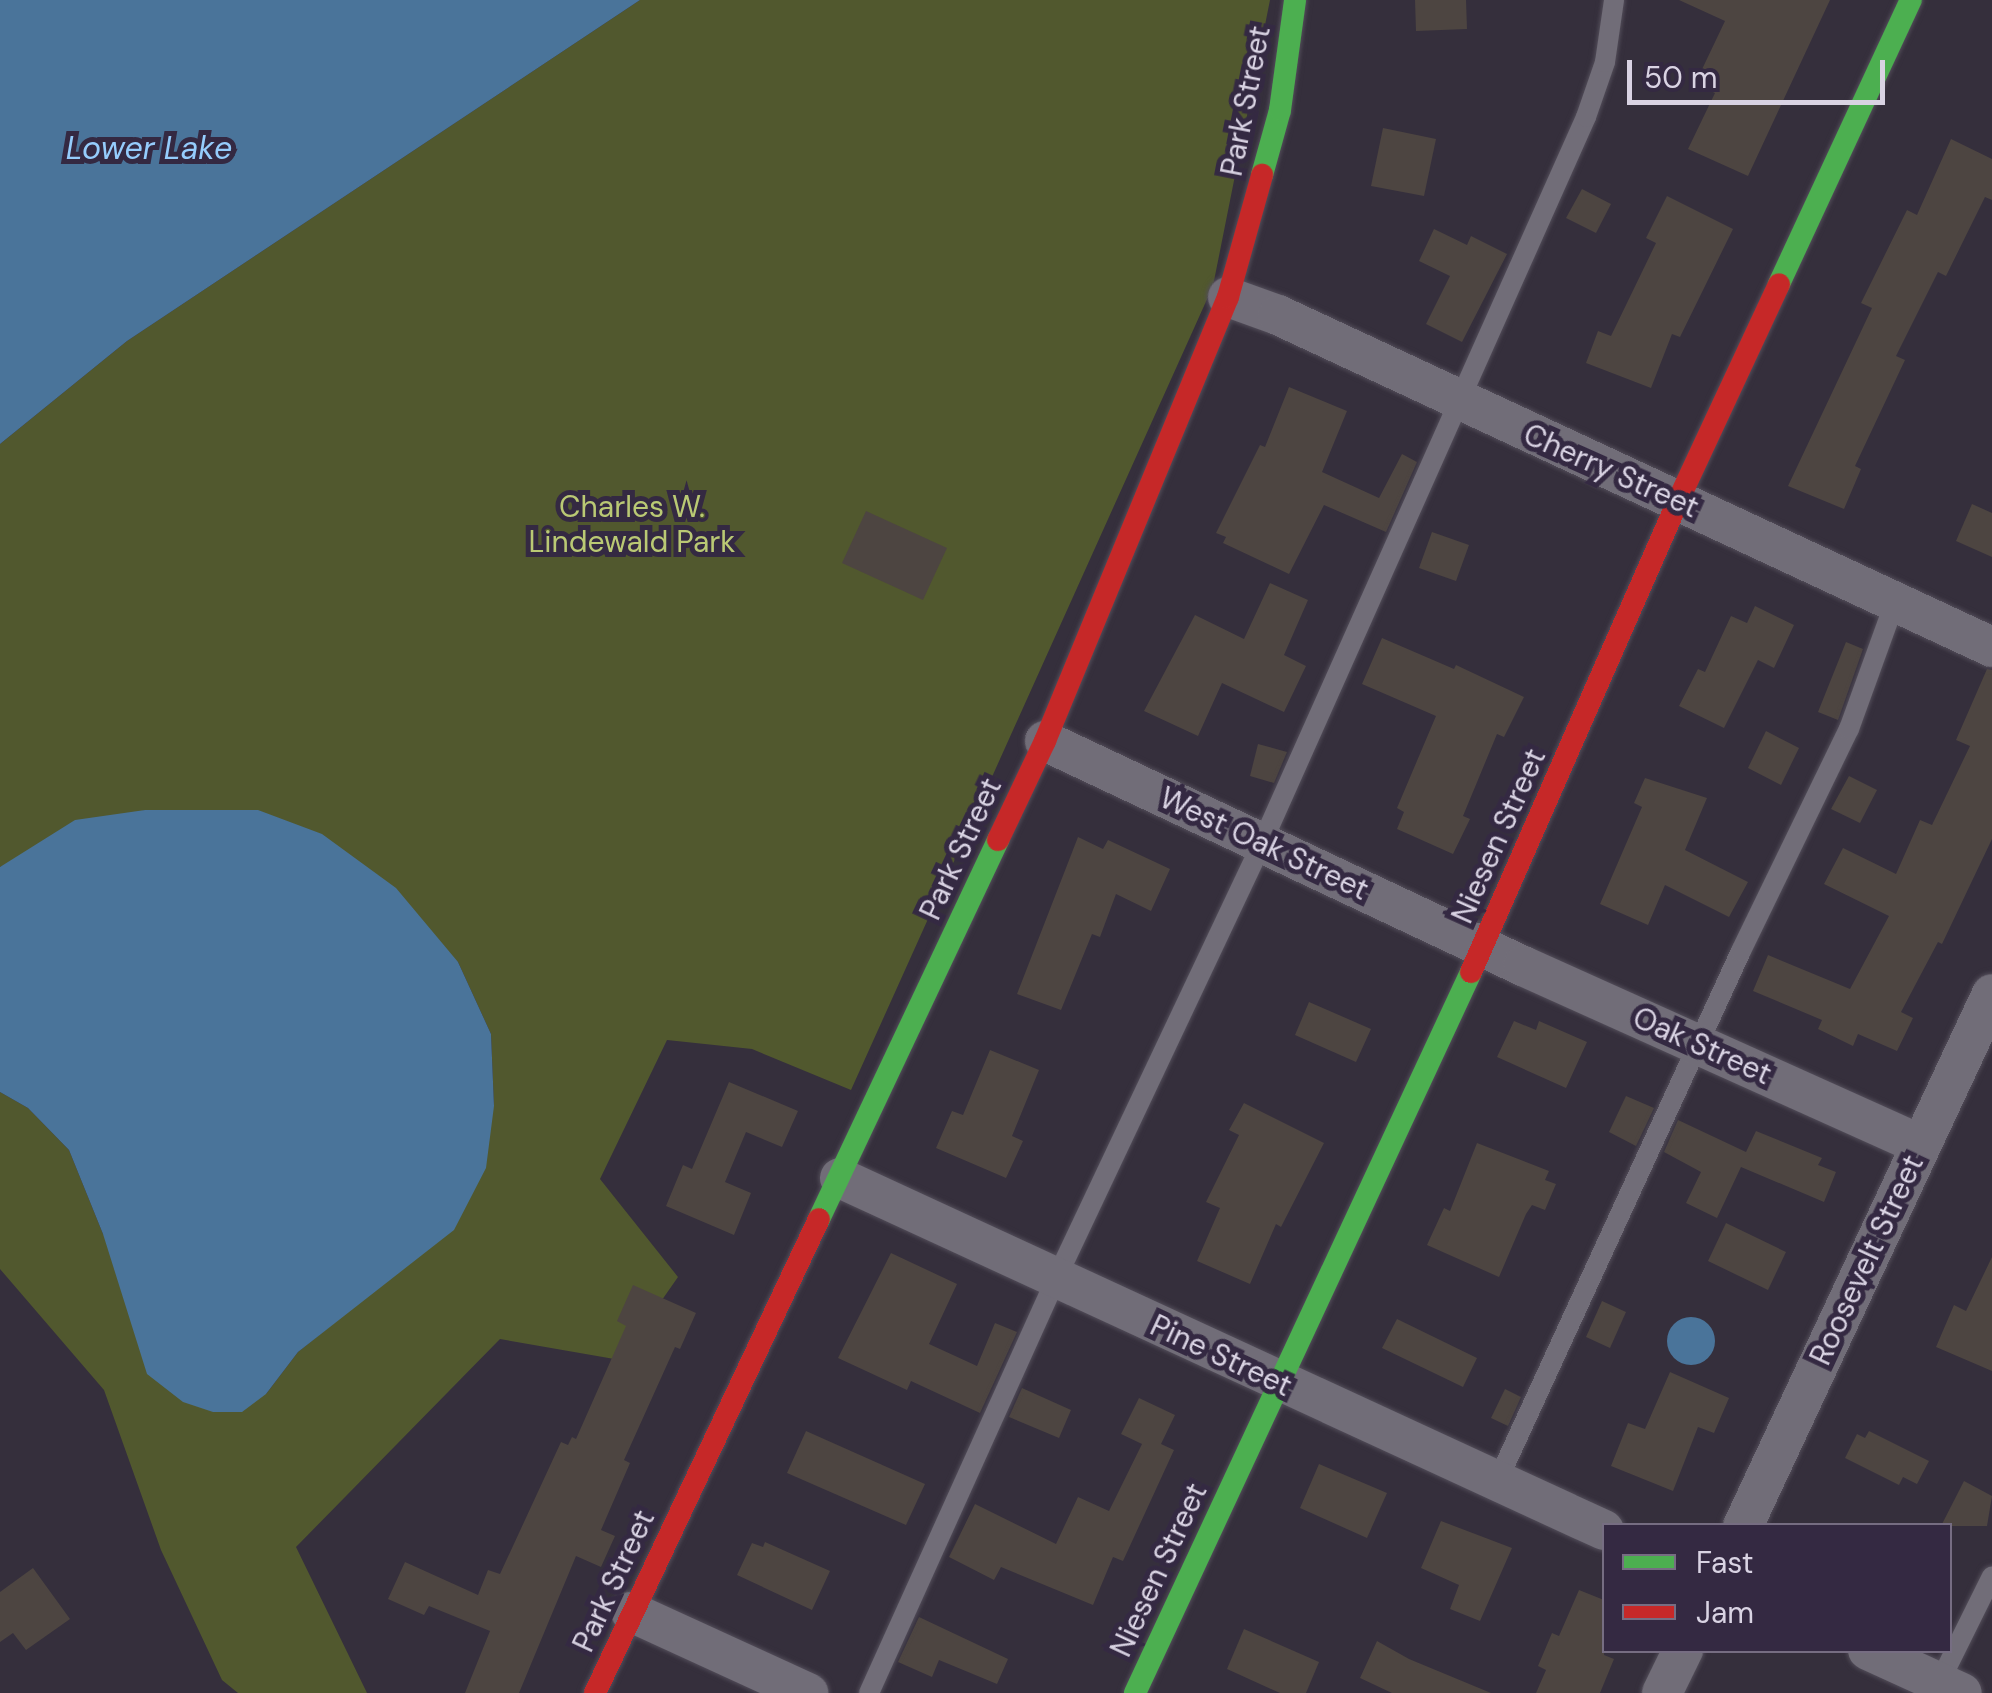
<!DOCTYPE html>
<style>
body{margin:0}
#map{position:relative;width:1992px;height:1693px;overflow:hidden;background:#352f3c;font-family:"DM Sans",sans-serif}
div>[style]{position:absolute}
.green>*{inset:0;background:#51582e}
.water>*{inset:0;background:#4a749a}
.round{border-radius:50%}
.building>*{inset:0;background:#4d4541}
.roads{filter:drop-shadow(0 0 2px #524d59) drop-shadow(0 0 2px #524d59)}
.lane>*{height:20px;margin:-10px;padding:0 10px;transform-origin:10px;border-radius:10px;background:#716d78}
.street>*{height:40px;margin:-20px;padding:0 20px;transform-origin:20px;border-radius:20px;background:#716d78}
.fast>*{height:22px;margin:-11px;padding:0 11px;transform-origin:11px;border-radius:11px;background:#4caf50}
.jam>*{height:22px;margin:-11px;padding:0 11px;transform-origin:11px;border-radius:11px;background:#c62828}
span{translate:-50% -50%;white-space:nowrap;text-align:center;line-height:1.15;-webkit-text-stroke:10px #342942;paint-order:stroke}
.street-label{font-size:30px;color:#d9d3e3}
.park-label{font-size:30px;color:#bac974}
.water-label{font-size:32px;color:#95ccfc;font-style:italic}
.legend{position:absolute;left:1602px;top:1523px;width:350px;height:130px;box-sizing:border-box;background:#342942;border:2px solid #766d82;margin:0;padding:12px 18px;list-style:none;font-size:30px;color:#d9d3e3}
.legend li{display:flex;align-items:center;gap:20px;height:50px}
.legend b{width:50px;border:2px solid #766d82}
.scale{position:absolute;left:1627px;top:60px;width:258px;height:45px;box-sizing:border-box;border:5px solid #d9d3e3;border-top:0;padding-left:12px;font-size:30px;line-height:35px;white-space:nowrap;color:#d9d3e3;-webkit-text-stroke:8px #342942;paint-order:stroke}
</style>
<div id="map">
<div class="green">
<div style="clip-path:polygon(640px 0,1270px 0,1213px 286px,851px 1090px,752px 1049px,667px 1040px,600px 1179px,678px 1277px,620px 1360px,500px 1339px,296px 1547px,367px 1693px,238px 1693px,222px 1680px,161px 1550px,104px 1390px,0 1269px,0 1092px,28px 1108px,69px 1150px,103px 1234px,266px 1394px,298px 1352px,354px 1307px,494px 1106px,491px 1034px,458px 962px,145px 810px,0 867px,0 444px,127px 341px)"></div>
</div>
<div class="water">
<div style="clip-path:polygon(0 0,640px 0,127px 341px,0 444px)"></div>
<div style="clip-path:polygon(145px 810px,258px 810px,322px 834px,396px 888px,458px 962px,491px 1034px,494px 1106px,486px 1168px,454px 1230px,298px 1352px,266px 1394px,242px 1412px,213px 1412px,183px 1402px,147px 1374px,103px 1234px,69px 1150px,28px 1108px,0 1092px,0 867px,75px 820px)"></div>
<div class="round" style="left:1667px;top:1317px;width:48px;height:48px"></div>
</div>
<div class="building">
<div style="clip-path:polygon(1415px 0,1466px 0,1467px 29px,1416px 31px)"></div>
<div style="clip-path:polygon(1679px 0,1830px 0,1748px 176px,1688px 149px,1715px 93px,1695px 84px,1725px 21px)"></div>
<div style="clip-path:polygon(1383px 128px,1436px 139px,1424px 196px,1371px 186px)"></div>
<div style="clip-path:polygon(1951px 139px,1992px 159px,1992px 200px,1985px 197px,1946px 276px,1938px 272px,1896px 356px,1905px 360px,1855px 466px,1861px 469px,1844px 509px,1788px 486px,1872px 308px,1861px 303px,1907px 210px,1917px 215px)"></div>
<div style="clip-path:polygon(1582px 189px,1611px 204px,1596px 233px,1566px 218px)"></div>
<div style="clip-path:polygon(1667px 196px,1733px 229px,1680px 337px,1672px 334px,1651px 388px,1586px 363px,1598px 331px,1611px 336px,1656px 243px,1646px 238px)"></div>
<div style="clip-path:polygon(1434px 229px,1467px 245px,1471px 236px,1507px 254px,1462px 342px,1426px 324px,1450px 276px,1419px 261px)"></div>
<div style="clip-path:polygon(1289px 387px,1347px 411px,1322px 472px,1379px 498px,1402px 454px,1417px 462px,1386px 532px,1324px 505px,1289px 574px,1223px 543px,1226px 537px,1216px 533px,1260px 445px,1265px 447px)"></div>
<div style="clip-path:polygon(1972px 504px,1992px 513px,1992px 557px,1956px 541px)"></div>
<div style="clip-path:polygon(866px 511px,947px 548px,923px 600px,842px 563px)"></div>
<div style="clip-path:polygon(1432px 532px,1469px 545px,1456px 581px,1419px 568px)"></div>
<div style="clip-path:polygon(1270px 583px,1308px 600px,1284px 655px,1306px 666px,1284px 712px,1222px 683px,1198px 736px,1144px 711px,1195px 615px,1244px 639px)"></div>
<div style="clip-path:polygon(1755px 606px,1794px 625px,1774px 668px,1758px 660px,1724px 728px,1679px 706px,1698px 669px,1705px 672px,1731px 616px,1747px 623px)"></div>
<div style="clip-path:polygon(1382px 638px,1454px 669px,1456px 665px,1524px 697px,1504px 737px,1497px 734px,1463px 816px,1470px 819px,1453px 854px,1397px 829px,1404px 812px,1397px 808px,1436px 716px,1362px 684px)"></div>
<div style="clip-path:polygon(1846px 642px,1863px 649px,1838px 720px,1818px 712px)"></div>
<div style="clip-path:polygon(1987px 669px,1992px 670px,1992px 839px,1942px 944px,1938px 942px,1901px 1012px,1913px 1018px,1897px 1051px,1858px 1034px,1853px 1046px,1818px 1029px,1822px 1020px,1753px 991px,1768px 955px,1850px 989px,1889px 916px,1824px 884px,1843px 848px,1896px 874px,1920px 820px,1932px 825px,1970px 746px,1956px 740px)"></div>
<div style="clip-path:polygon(1766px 731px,1799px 748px,1781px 785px,1748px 768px)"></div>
<div style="clip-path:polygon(1258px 744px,1287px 752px,1274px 783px,1250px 776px)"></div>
<div style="clip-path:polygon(1849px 776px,1877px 790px,1860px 823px,1831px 809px)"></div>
<div style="clip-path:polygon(1645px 778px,1707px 798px,1685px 850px,1748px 882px,1729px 917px,1665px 885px,1648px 925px,1600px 904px,1642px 807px,1634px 803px)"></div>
<div style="clip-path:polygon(1078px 837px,1103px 849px,1108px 840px,1170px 869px,1151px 911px,1116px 894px,1100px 937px,1092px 934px,1061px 1010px,1017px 994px)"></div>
<div style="clip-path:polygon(1309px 1002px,1371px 1029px,1356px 1062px,1295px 1035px)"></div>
<div style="clip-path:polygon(1514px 1021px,1536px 1030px,1539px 1021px,1587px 1042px,1566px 1088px,1497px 1057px)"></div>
<div style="clip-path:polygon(990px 1050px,1039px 1070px,1012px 1136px,1023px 1141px,1006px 1178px,936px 1148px,952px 1111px,963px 1115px)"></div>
<div style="clip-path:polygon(729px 1082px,798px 1111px,782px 1147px,746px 1132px,725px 1182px,751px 1193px,734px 1235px,666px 1206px,683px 1165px,692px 1169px)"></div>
<div style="clip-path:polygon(1626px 1096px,1654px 1108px,1636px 1146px,1609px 1132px)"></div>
<div style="clip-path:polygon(1244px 1103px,1324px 1143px,1281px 1227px,1276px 1224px,1250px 1284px,1197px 1261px,1220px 1208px,1206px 1202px,1239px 1135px,1229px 1130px)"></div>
<div style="clip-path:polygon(1678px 1120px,1746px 1152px,1756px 1131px,1822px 1158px,1818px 1165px,1836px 1172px,1824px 1202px,1741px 1167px,1717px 1218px,1686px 1203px,1701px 1172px,1664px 1152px)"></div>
<div style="clip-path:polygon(1477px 1143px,1549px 1171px,1545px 1180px,1556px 1184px,1545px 1210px,1532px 1205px,1526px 1214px,1499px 1277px,1427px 1245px,1444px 1208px,1450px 1211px)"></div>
<div style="clip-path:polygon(1726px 1223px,1786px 1252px,1768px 1290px,1708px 1261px)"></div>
<div style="clip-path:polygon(891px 1253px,957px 1284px,929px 1344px,977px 1366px,995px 1323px,1017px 1332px,980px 1413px,911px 1381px,907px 1390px,838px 1358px)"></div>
<div style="clip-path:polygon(1992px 1257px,1992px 1371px,1936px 1347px,1954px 1305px,1966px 1311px)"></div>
<div style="clip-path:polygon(633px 1285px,696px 1313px,680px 1349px,675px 1347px,624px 1460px,630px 1463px,601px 1530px,615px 1536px,601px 1567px,576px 1556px,519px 1693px,465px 1693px,490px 1631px,429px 1606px,424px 1615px,388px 1599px,405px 1562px,478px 1595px,488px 1570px,500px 1574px,561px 1442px,568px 1445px,572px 1437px,576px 1439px,626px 1326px,617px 1321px)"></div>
<div style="clip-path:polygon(1602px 1301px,1626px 1312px,1610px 1348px,1586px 1337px)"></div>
<div style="clip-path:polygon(1397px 1319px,1477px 1358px,1463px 1387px,1382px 1348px)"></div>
<div style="clip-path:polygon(1670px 1372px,1729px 1398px,1714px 1433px,1698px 1427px,1673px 1491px,1611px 1466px,1628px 1423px,1645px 1429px)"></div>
<div style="clip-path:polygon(1022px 1388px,1071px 1410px,1059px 1438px,1009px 1417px)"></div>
<div style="clip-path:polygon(1505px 1389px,1521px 1397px,1508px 1426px,1491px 1418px)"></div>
<div style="clip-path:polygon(1139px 1398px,1175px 1415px,1161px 1444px,1174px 1450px,1123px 1561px,1113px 1557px,1093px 1605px,1001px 1567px,994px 1580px,949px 1557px,975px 1504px,1056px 1544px,1078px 1497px,1109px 1511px,1142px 1444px,1121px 1434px)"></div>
<div style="clip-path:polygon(806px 1431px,925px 1484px,906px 1525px,787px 1473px)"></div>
<div style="clip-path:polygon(1869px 1431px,1929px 1461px,1917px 1484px,1903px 1477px,1899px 1485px,1845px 1458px,1857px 1434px,1865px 1438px)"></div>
<div style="clip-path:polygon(1319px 1464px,1387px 1493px,1367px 1538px,1300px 1508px)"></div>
<div style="clip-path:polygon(1964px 1481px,1992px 1496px,1987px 1526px,1941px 1526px)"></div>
<div style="clip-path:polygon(1441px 1521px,1512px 1548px,1480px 1621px,1450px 1609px,1459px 1585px,1421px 1568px)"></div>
<div style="clip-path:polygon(765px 1542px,830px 1571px,812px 1610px,737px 1575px,752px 1543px,763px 1547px)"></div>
<div style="clip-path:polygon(33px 1568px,70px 1619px,26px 1650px,13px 1633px,0 1642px,0 1592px)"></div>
<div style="clip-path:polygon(1579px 1590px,1604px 1600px,1604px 1655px,1614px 1659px,1600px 1693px,1536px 1693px,1546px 1670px,1538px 1666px,1552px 1633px,1559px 1636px)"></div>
<div style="clip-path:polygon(919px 1617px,1008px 1659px,997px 1684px,939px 1660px,932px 1677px,898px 1662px)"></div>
<div style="clip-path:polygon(1244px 1629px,1319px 1662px,1306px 1693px,1280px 1693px,1227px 1669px)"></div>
<div style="clip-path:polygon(1377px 1641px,1409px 1659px,1491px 1693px,1392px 1693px,1360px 1678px)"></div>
</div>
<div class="roads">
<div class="lane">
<div style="left:1497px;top:1482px;width:584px;rotate:-65.32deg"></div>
<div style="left:1741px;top:951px;width:247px;rotate:-64.1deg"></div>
<div style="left:1849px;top:729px;width:135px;rotate:-70.1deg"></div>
<div style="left:1939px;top:1683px;width:119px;rotate:-63.6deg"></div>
<div style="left:869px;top:1693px;width:454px;rotate:-65.7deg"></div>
<div style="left:1056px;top:1279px;width:482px;rotate:-64.7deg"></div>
<div style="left:1262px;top:843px;width:795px;rotate:-65.95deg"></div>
<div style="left:1586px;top:117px;width:58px;rotate:-70.9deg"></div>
<div style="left:1605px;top:62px;width:63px;rotate:-81.7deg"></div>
</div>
<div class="street">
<div style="left:1228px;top:297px;width:53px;rotate:19.8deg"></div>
<div style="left:1278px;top:315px;width:787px;rotate:24.94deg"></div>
<div style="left:1045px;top:741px;width:528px;rotate:25.21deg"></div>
<div style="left:1523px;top:966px;width:436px;rotate:24.2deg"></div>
<div style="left:840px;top:1178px;width:841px;rotate:24.74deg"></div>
<div style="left:1743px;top:1526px;width:587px;rotate:-64.92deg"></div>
<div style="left:631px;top:1612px;width:195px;rotate:24.6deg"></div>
<div style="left:1868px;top:1650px;width:103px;rotate:24.6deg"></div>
<div style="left:1662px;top:1693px;width:48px;rotate:-64deg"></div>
</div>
<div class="fast">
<div style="left:1262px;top:175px;width:67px;rotate:-74.5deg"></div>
<div style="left:1280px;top:110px;width:111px;rotate:-82.2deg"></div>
<div style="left:1779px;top:284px;width:313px;rotate:-65.1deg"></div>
<div style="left:819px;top:1219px;width:419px;rotate:-64.7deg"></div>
<div style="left:1135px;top:1693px;width:795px;rotate:-65.01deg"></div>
</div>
<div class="jam">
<div style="left:998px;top:840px;width:110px;rotate:-64.6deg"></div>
<div style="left:1045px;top:741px;width:480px;rotate:-67.6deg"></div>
<div style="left:1228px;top:297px;width:127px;rotate:-74.4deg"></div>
<div style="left:1471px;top:972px;width:514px;rotate:-66.27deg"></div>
<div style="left:1678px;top:501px;width:239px;rotate:-65deg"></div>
<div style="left:595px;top:1693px;width:524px;rotate:-64.71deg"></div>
</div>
</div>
<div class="street-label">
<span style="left:1246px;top:101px;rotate:-79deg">Park Street</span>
<span style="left:1611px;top:471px;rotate:24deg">Cherry Street</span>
<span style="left:1499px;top:836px;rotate:-66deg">Niesen Street</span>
<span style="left:1264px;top:844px;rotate:25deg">West Oak Street</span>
<span style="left:961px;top:849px;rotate:-65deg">Park Street</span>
<span style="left:1702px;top:1046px;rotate:24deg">Oak Street</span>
<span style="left:1867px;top:1260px;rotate:-65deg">Roosevelt Street</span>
<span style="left:1221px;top:1356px;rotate:25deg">Pine Street</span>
<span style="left:1159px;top:1570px;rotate:-65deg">Niesen Street</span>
<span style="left:614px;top:1581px;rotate:-65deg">Park Street</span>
</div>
<div class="park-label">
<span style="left:632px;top:524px">Charles W.<br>Lindewald Park</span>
</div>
<div class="water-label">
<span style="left:149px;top:148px">Lower Lake</span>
</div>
<ul class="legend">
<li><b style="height:12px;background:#4caf50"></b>Fast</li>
<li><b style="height:12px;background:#c62828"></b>Jam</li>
</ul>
<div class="scale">50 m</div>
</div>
